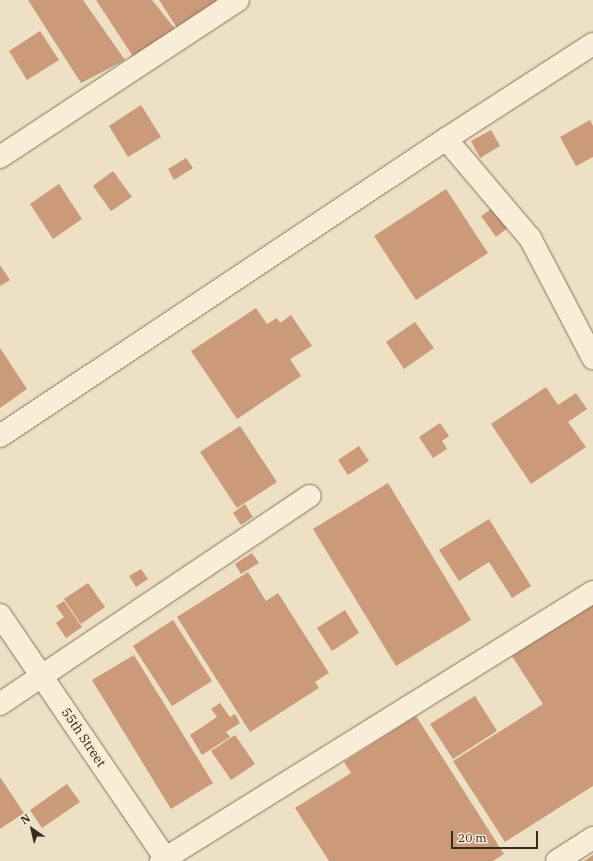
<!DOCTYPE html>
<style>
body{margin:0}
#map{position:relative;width:593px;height:861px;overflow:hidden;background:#ede0c4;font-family:"IBM Plex Serif",serif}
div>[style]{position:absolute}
.building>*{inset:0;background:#ca9a7b}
.roads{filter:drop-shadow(0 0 1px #87715b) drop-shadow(0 0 1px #87715b)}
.minor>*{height:22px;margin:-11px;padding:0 11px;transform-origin:11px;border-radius:11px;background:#f8edd7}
span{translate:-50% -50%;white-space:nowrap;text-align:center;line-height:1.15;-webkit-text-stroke:4px #f5ead4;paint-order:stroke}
.street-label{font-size:13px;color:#382a1f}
.north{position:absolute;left:12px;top:809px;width:40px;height:40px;-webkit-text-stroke:3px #f5ead4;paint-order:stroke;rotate:326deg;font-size:11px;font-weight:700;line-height:16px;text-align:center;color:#382a1f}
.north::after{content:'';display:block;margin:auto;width:14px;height:18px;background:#382a1f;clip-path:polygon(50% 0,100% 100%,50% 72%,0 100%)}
.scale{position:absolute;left:451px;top:831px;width:87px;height:18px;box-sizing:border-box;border:2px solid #382a1f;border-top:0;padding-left:5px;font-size:12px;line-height:14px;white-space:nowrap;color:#382a1f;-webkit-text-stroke:3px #f5ead4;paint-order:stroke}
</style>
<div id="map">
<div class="building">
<div style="clip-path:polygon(28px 0,83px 0,125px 60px,81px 83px)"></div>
<div style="clip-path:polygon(96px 0,152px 0,176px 30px,134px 58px)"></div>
<div style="clip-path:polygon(159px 0,216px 0,219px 5px,179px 31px)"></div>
<div style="clip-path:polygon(40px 31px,59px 60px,27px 80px,9px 51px)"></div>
<div style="clip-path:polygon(141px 105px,161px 137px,128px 157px,109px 126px)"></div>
<div style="clip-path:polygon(590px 120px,593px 126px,593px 157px,576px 166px,560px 137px)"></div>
<div style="clip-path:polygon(491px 130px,500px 146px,480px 158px,471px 141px)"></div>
<div style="clip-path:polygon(186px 158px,193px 168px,174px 180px,168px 169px)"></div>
<div style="clip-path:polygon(113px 171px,132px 197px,111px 211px,93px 186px)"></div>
<div style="clip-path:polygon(59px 184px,82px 219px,53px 239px,30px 204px)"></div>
<div style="clip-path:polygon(446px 189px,488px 253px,416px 300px,374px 236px)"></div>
<div style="clip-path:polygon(495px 206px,509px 227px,496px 237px,481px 216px)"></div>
<div style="clip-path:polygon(0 265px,10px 280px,0 286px)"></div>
<div style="clip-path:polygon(256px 308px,267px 324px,277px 318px,280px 323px,291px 315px,312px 346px,290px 359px,301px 376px,237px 419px,191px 351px)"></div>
<div style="clip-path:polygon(415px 322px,434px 348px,404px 369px,386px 342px)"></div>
<div style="clip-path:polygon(0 348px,27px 389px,0 408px)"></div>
<div style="clip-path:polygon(546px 387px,558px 405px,576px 393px,587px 409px,568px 422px,586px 447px,531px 484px,491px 424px)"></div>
<div style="clip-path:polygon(440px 423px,449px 436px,442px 441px,447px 449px,433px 458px,419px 437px)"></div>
<div style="clip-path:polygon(240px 426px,277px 482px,237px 508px,200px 452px)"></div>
<div style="clip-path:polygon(359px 446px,369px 461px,348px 475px,338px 460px)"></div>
<div style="clip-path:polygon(388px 483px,471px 620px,396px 666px,313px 529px)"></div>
<div style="clip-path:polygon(245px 504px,253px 517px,241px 525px,233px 513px)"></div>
<div style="clip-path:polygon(489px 519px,531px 586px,512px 598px,489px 562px,459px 581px,439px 550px)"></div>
<div style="clip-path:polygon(252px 553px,259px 563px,241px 574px,235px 564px)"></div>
<div style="clip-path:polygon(141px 569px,148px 579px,136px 587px,129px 576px)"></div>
<div style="clip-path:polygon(248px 572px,266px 601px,278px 593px,329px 673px,315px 682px,319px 688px,250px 732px,177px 617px)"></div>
<div style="clip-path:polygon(88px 583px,105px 607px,81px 624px,64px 599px)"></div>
<div style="clip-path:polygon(64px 601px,82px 627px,66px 638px,56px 623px,64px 617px,56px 606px)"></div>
<div style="clip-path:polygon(593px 604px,593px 786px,505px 842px,453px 761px,543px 704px,512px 656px)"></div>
<div style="clip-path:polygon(345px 610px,359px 633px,332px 651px,317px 628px)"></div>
<div style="clip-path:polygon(173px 620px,212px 681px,172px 706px,133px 646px)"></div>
<div style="clip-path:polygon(134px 655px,213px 783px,171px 809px,92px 680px)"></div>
<div style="clip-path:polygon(475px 696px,497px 731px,453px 759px,430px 724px)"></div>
<div style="clip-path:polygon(220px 703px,230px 717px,235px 714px,240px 723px,226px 732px,230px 737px,202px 755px,190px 735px,217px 717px,211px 709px)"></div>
<div style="clip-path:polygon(416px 716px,504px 854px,493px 861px,329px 861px,295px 808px,351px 773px,344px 762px)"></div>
<div style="clip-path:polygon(235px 735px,255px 764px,231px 780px,211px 751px)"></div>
<div style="clip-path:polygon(0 777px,24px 813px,0 829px)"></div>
<div style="clip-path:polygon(67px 784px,80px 802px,42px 828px,30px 810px)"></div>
<div style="clip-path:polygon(593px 855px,593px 861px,584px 861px)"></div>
</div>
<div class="roads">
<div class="minor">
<div style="left:446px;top:139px;width:130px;rotate:49.7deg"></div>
<div style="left:530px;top:238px;width:136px;rotate:62.3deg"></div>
<div style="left:0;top:157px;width:285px;rotate:-33.4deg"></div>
<div style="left:0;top:436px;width:536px;rotate:-33.66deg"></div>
<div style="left:446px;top:139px;width:175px;rotate:-32.9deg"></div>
<div style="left:0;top:615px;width:297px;rotate:55.8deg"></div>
<div style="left:0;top:704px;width:373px;rotate:-33.9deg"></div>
<div style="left:161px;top:861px;width:509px;rotate:-31.91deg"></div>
<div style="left:557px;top:861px;width:43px;rotate:-32.6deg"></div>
</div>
</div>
<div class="street-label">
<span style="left:83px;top:738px;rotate:56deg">55th Street</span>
</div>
<div class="north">N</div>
<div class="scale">20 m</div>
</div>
